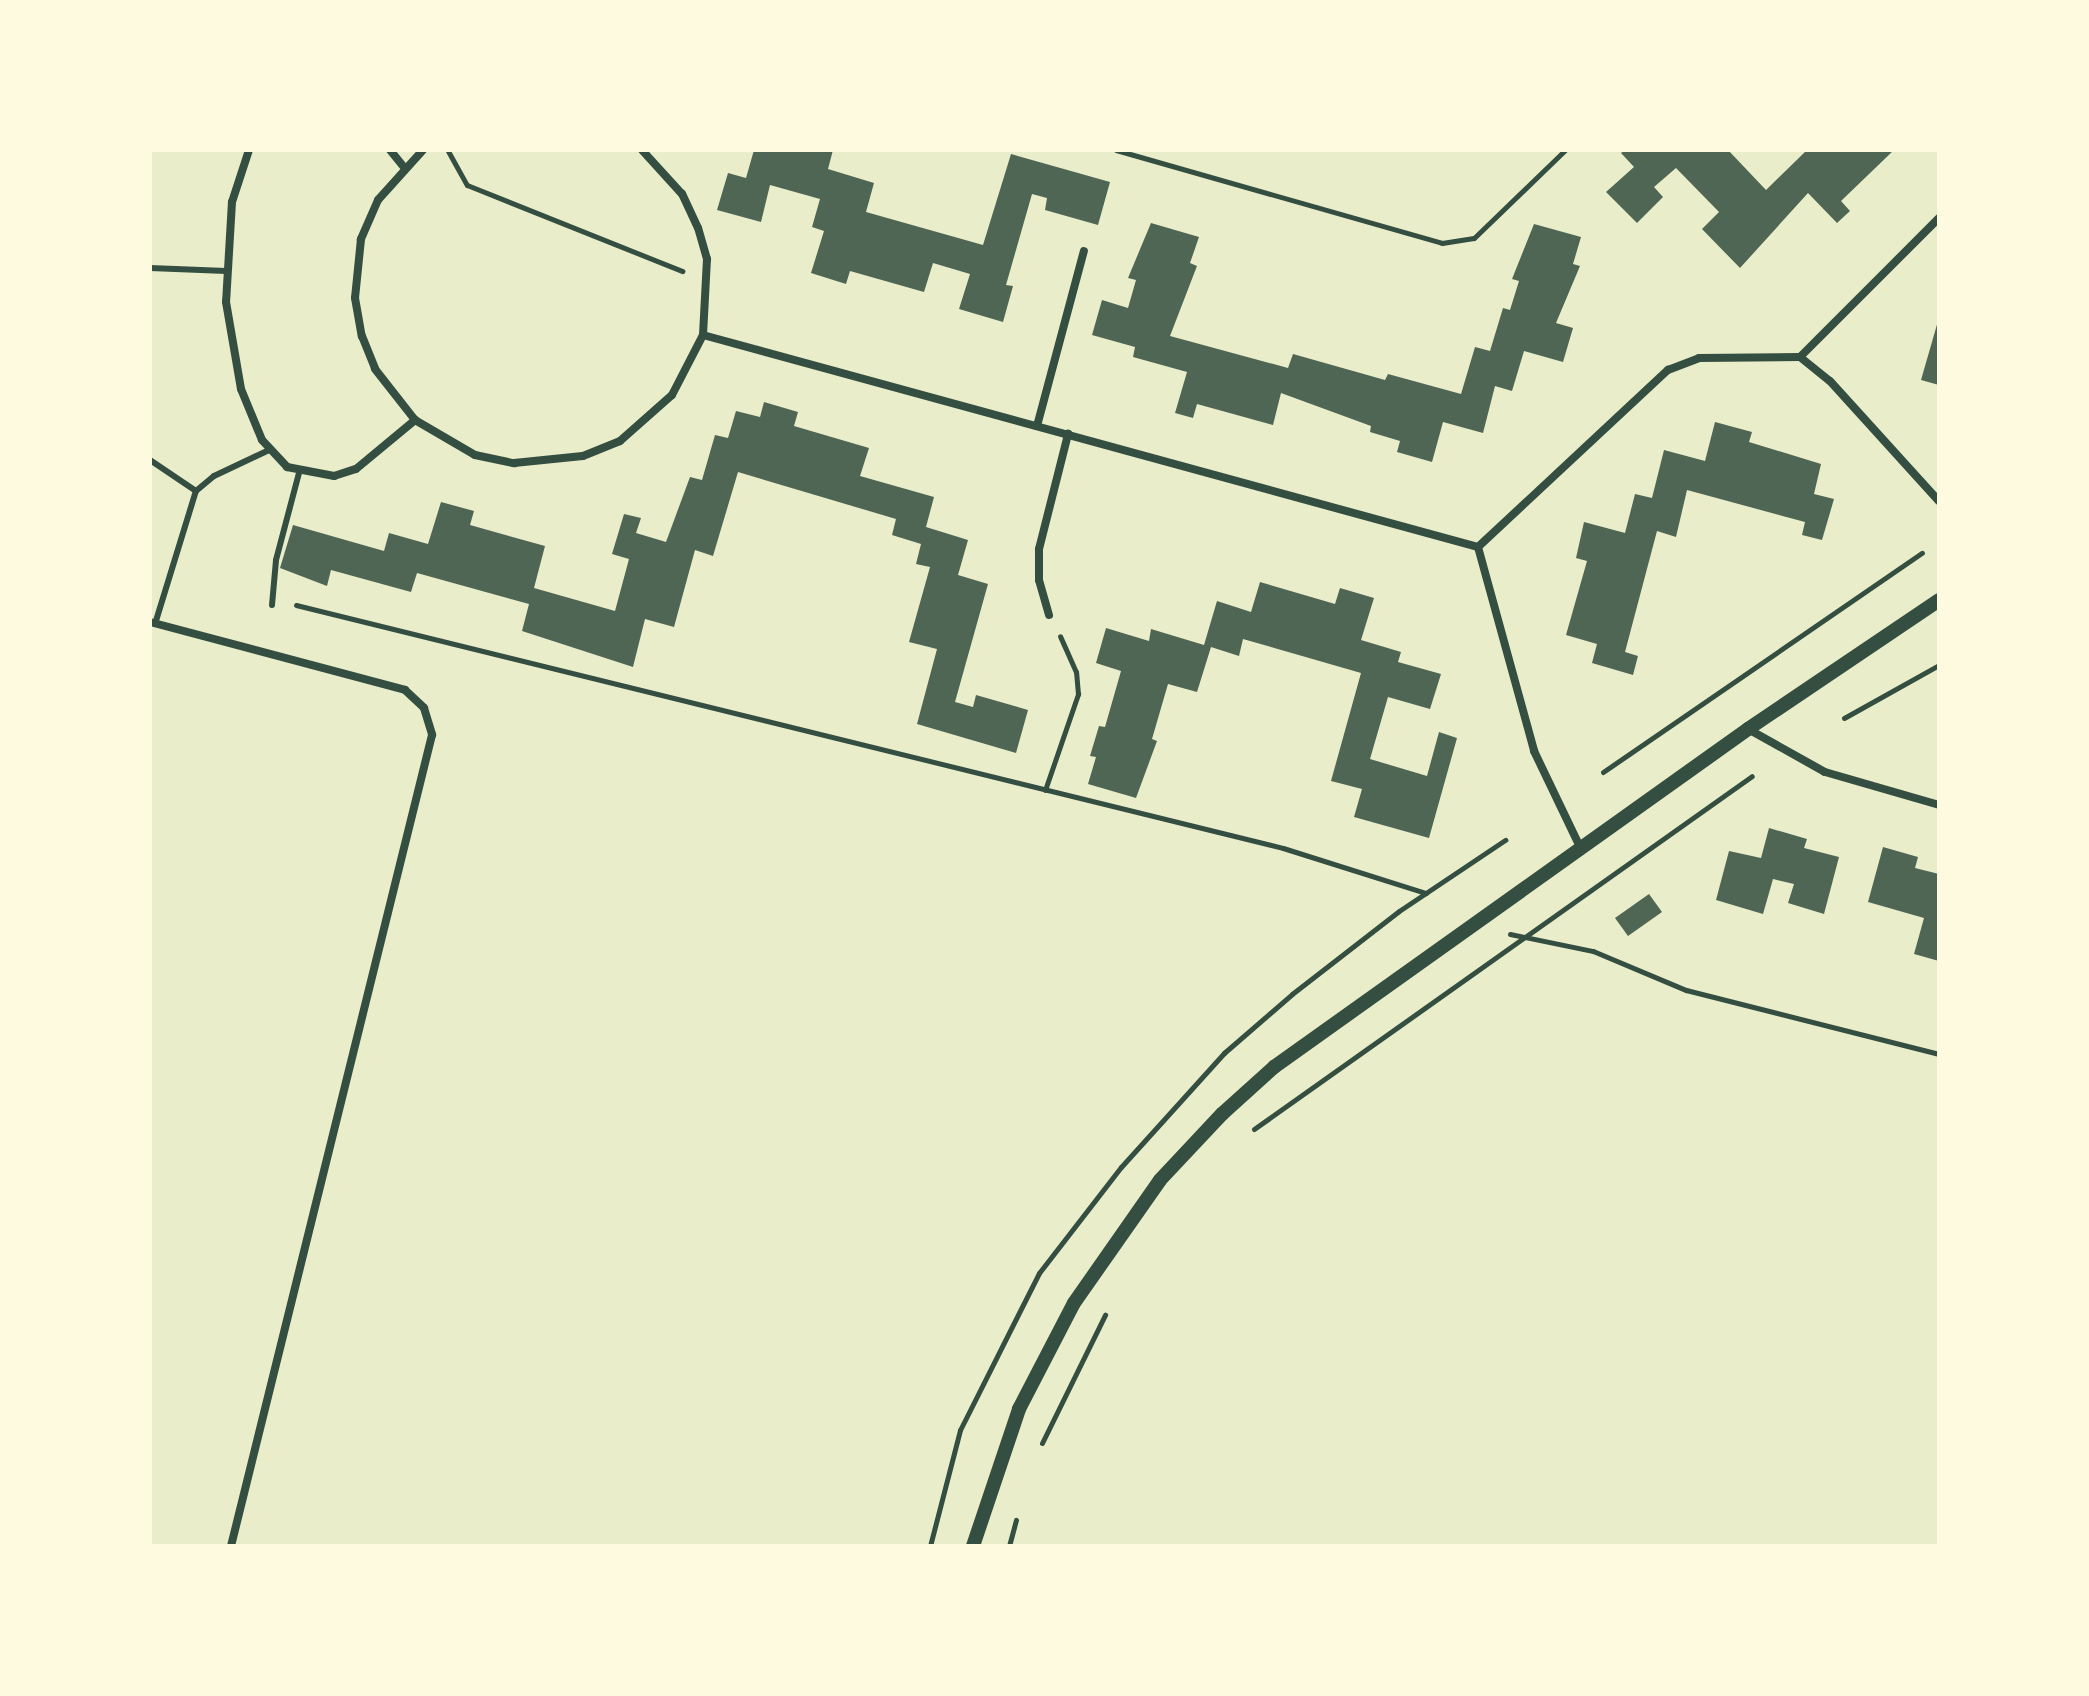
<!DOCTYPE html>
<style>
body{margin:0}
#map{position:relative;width:2089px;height:1696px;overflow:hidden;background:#e9edc9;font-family:Figtree,sans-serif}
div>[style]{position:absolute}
.building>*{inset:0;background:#4f6655}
.path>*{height:5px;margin:-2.5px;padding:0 2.5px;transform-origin:2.5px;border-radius:2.5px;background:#344e41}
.service>*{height:6px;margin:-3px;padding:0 3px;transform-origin:3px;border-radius:3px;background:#344e41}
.minor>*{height:8px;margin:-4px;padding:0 4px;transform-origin:4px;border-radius:4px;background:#344e41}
.tertiary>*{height:14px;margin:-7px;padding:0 7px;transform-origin:7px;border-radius:7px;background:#344e41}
span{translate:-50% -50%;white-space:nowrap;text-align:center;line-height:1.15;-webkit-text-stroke:6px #fefae0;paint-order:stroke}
.frame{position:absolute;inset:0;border:152px solid #fefae0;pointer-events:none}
</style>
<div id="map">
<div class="building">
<div style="clip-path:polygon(754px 150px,833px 150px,828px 169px,874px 183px,866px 212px,983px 245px,1011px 154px,1110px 182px,1098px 225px,1045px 210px,1047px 198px,1032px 194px,1006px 285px,1013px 286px,1003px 322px,959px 309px,970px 274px,933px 263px,924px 292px,850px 271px,846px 284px,811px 273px,824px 231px,812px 227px,820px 199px,770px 185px,761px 222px,717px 210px,728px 173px,746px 178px)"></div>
<div style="clip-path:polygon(1625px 150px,1728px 150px,1766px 190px,1807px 150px,1894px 150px,1841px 201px,1850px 211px,1837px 223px,1808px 193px,1740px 268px,1702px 229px,1719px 212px,1676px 168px,1654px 187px,1663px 197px,1637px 223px,1606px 192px,1634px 167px,1621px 153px)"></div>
<div style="clip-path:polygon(1151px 223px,1199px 237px,1190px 263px,1197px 266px,1170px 336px,1288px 368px,1293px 354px,1385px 380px,1388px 374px,1461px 394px,1475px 347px,1490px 351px,1503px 308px,1510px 310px,1519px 281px,1512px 279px,1534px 224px,1581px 237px,1573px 264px,1580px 266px,1556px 323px,1573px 328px,1563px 362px,1524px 351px,1512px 391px,1495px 386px,1483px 433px,1443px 422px,1432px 462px,1397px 452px,1400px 441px,1370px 432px,1371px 426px,1281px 393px,1273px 425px,1197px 404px,1193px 418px,1175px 413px,1187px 372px,1133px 357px,1135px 347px,1092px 335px,1102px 300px,1128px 308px,1136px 280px,1128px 278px)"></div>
<div style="clip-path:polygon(1938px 321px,1939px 321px,1939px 385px,1921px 380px)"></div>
<div style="clip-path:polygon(764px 402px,798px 412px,794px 426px,869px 448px,860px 476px,934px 497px,926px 527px,968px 540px,958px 575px,988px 584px,955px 702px,973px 707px,976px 695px,1028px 710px,1016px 753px,917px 724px,937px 649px,909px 642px,930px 567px,916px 564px,921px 544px,892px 535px,896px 519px,738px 472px,713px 556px,695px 550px,674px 627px,645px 619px,633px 667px,522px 631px,529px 604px,500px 596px,417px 573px,411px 592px,331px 570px,327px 586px,280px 568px,293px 525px,384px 551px,389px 533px,428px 544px,441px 502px,474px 511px,470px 525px,545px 546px,534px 588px,615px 611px,629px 559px,612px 554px,624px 514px,641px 518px,636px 533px,666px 542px,690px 477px,702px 480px,715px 435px,728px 438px,736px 411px,760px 417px)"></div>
<div style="clip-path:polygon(1715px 422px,1752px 432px,1749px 442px,1821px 464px,1814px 494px,1834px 499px,1822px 540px,1802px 535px,1805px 522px,1687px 490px,1676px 537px,1657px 531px,1625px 652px,1638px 656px,1633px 675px,1592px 663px,1597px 644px,1566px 635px,1587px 561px,1576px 558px,1584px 522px,1625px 533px,1635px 494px,1652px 498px,1664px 450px,1705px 461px)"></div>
<div style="clip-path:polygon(1260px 582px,1335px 604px,1340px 588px,1374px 598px,1361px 640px,1401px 652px,1398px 662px,1441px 674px,1430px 709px,1388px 697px,1370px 759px,1427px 776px,1439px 732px,1457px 738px,1429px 838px,1354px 817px,1362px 789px,1331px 781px,1361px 673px,1243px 639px,1239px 656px,1211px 647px,1197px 692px,1168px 684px,1152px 739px,1157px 741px,1136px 798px,1088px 784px,1096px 757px,1090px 756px,1099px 726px,1105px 727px,1121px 671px,1096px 663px,1106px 628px,1149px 641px,1151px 629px,1204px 645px,1217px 601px,1251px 612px)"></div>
<div style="clip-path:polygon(1769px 828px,1807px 839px,1804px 848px,1839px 857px,1824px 914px,1788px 903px,1794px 884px,1773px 879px,1763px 914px,1716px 900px,1729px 851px,1761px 858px)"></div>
<div style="clip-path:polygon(1883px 847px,1918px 857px,1915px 868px,1939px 874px,1939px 961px,1914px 954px,1924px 918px,1868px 902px)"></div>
<div style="clip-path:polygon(1649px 894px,1662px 912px,1628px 936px,1615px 918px)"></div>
</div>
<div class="path">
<div style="left:1116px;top:150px;width:339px;rotate:15.9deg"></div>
<div style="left:1442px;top:243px;width:32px;rotate:-9deg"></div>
<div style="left:1474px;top:238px;width:127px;rotate:-44deg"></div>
<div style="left:448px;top:151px;width:39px;rotate:61deg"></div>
<div style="left:467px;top:185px;width:232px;rotate:21.8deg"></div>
<div style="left:296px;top:605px;width:1016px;rotate:13.83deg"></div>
<div style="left:1283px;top:848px;width:150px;rotate:17.5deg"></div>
<div style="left:1844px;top:718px;width:109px;rotate:-29.2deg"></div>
<div style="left:1603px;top:772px;width:387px;rotate:-34.5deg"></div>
<div style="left:1045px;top:790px;width:102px;rotate:-71deg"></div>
<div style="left:1078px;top:694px;width:22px;rotate:-95deg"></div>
<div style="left:1076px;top:672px;width:39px;rotate:-114deg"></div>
<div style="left:1510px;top:934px;width:85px;rotate:11.6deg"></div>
<div style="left:1593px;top:951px;width:101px;rotate:22.8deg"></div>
<div style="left:1686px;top:990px;width:261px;rotate:14.2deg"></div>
<div style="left:1254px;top:1129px;width:610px;rotate:-35.33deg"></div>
<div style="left:1042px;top:1443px;width:143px;rotate:-63.8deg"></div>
<div style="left:930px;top:1546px;width:120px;rotate:-75.5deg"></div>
<div style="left:960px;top:1430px;width:176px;rotate:-63.3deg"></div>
<div style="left:1039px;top:1273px;width:134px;rotate:-52.3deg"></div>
<div style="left:1121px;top:1167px;width:154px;rotate:-47.9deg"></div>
<div style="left:1224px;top:1053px;width:90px;rotate:-40.9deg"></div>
<div style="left:1292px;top:994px;width:135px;rotate:-37.8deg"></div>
<div style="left:1399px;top:911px;width:128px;rotate:-33.8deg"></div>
<div style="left:1009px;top:1546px;width:27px;rotate:-75deg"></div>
</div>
<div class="service">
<div style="left:150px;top:268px;width:76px;rotate:2.3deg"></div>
<div style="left:150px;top:460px;width:55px;rotate:34deg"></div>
<div style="left:272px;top:605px;width:45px;rotate:-84.9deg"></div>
<div style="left:276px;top:560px;width:90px;rotate:-75.2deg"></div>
<div style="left:155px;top:624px;width:139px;rotate:-72.9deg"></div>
<div style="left:196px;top:491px;width:23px;rotate:-40deg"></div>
<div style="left:214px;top:476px;width:61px;rotate:-25.3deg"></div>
</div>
<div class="minor">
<div style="left:249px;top:150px;width:55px;rotate:108.1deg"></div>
<div style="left:232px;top:202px;width:100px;rotate:93.4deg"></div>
<div style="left:226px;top:302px;width:88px;rotate:80.2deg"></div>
<div style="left:241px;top:389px;width:55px;rotate:67.6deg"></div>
<div style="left:262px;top:440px;width:37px;rotate:47deg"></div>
<div style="left:287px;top:467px;width:48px;rotate:10.8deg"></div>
<div style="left:334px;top:476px;width:23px;rotate:-18deg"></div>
<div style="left:356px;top:469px;width:77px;rotate:-39.7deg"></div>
<div style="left:390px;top:150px;width:21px;rotate:51deg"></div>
<div style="left:423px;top:150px;width:67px;rotate:132deg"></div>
<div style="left:378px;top:200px;width:43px;rotate:113.6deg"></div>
<div style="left:361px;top:239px;width:59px;rotate:95.8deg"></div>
<div style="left:355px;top:298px;width:39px;rotate:80deg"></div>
<div style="left:362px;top:336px;width:35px;rotate:68deg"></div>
<div style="left:375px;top:369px;width:65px;rotate:51.9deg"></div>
<div style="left:415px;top:420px;width:69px;rotate:30.3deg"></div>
<div style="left:475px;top:455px;width:40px;rotate:12deg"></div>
<div style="left:514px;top:463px;width:69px;rotate:-5.8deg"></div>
<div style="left:583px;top:456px;width:40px;rotate:-22deg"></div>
<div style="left:620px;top:441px;width:69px;rotate:-41.5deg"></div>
<div style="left:672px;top:395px;width:68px;rotate:-62.7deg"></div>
<div style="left:703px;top:335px;width:76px;rotate:-87deg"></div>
<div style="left:707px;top:259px;width:32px;rotate:-106deg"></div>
<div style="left:698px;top:228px;width:38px;rotate:-115deg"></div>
<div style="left:682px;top:194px;width:59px;rotate:-132.3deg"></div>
<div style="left:703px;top:335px;width:803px;rotate:15.3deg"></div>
<div style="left:1478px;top:547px;width:212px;rotate:74.6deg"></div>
<div style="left:1534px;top:751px;width:109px;rotate:64.4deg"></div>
<div style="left:1800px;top:357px;width:38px;rotate:39deg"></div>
<div style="left:1830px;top:381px;width:162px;rotate:47.8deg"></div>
<div style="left:1037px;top:426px;width:181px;rotate:-75deg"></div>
<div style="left:1478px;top:547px;width:260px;rotate:-43deg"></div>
<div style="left:1668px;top:370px;width:33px;rotate:-21deg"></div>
<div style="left:1699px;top:358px;width:101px;rotate:-0.6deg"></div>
<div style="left:1800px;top:357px;width:197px;rotate:-45deg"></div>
<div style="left:1049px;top:615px;width:36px;rotate:-106deg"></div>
<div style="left:1039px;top:580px;width:31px;rotate:-90deg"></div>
<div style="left:1039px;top:549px;width:119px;rotate:-75.8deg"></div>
<div style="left:150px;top:622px;width:264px;rotate:14.9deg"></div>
<div style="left:405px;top:690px;width:26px;rotate:43deg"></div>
<div style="left:424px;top:708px;width:28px;rotate:73deg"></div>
<div style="left:432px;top:735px;width:836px;rotate:103.92deg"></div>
<div style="left:1748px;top:729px;width:88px;rotate:29.2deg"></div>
<div style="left:1825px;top:772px;width:119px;rotate:16.1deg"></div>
</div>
<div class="tertiary">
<div style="left:973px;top:1546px;width:145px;rotate:-71.4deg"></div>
<div style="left:1019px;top:1409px;width:119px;rotate:-62.6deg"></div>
<div style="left:1074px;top:1303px;width:150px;rotate:-55deg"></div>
<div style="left:1160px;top:1180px;width:91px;rotate:-46.8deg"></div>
<div style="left:1222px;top:1114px;width:70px;rotate:-42.1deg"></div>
<div style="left:1274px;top:1067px;width:582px;rotate:-35.49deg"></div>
<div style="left:1748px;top:729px;width:230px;rotate:-34deg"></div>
</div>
<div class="frame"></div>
</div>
